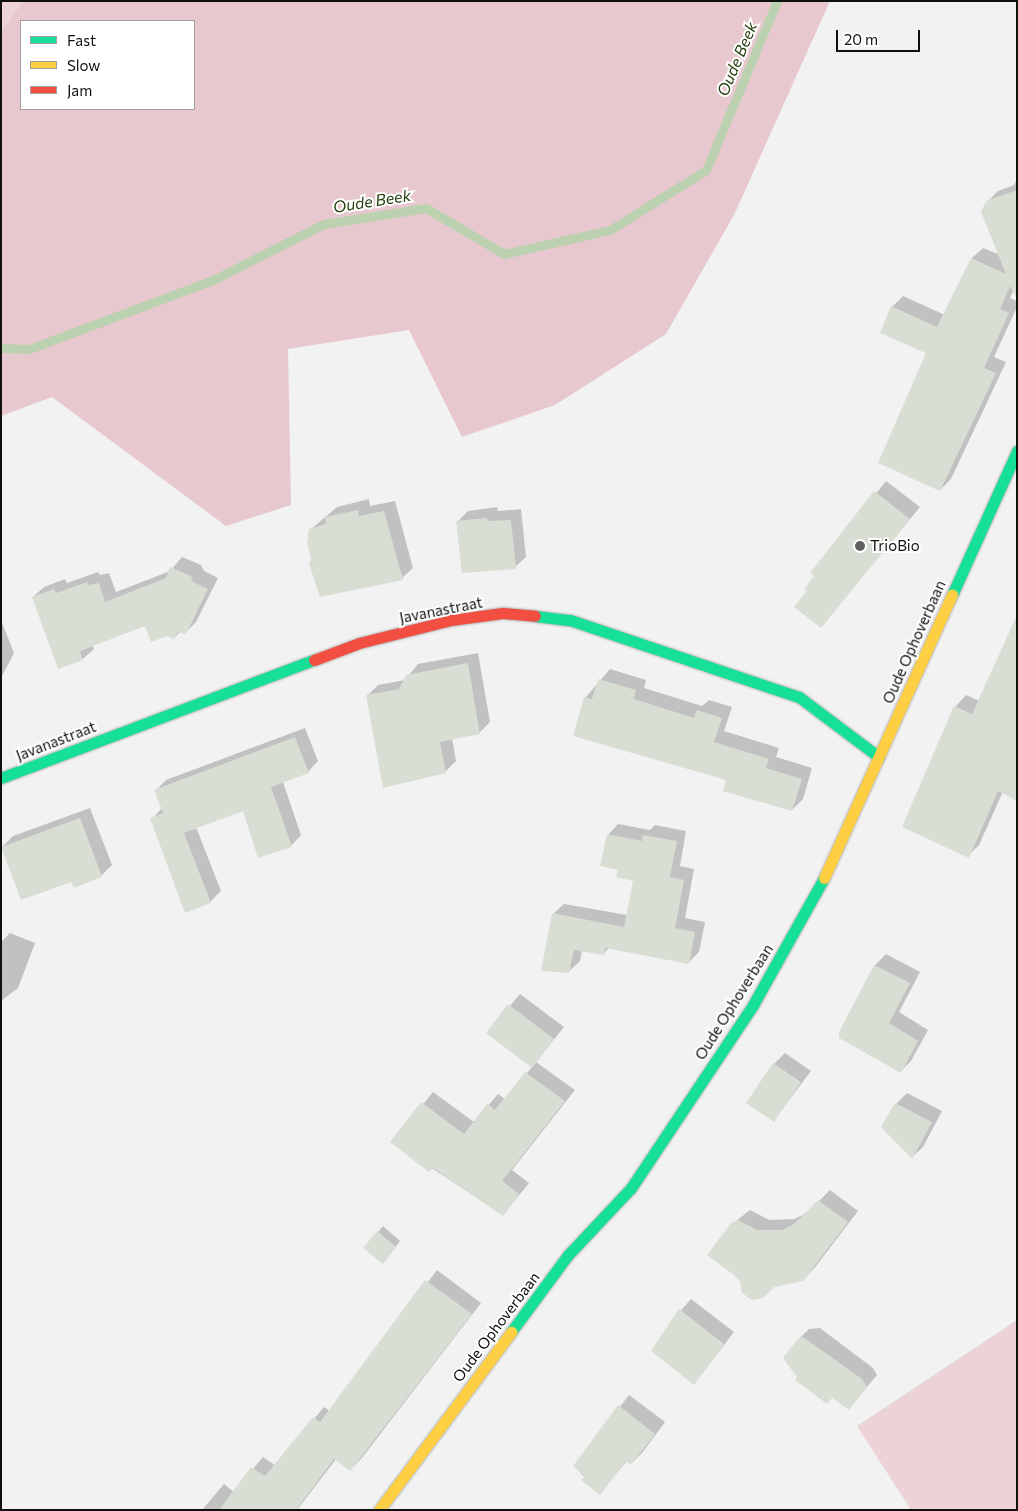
<!DOCTYPE html>
<style>
body{margin:0}
#map{position:relative;width:1018px;height:1511px;overflow:hidden;background:#f1f2f1;font-family:Commissioner,sans-serif}
div>[style]{position:absolute}
.green>*{inset:0;background:#ecd3d8}
.forest>*{inset:0;background:#e8c8cf}
.shadow>*{inset:0;background:#0003}
.stream>*{height:9px;margin:-4.5px;padding:0 4.5px;transform-origin:4.5px;border-radius:4.5px;background:#bcd1af}
.building>*{inset:0;background:#d8ded4}
.roads{filter:drop-shadow(0 0 1px #b3b3b2) drop-shadow(0 0 1px #b3b3b2)}
.fast>*{height:11px;margin:-5.5px;padding:0 5.5px;transform-origin:5.5px;border-radius:5.5px;background:#16e098}
.slow>*{height:11px;margin:-5.5px;padding:0 5.5px;transform-origin:5.5px;border-radius:5.5px;background:#ffcf43}
.jam>*{height:11px;margin:-5.5px;padding:0 5.5px;transform-origin:5.5px;border-radius:5.5px;background:#f24e42}
.dots>*{width:14px;height:14px;translate:-50% -50%;box-sizing:border-box;border:2px solid #fff;border-radius:50%}
span{translate:-50% -50%;white-space:nowrap;text-align:center;line-height:1.15;-webkit-text-stroke:4px #fff;paint-order:stroke}
.poi-label{font-size:15px;color:#10100f}
.left{translate:0 -50%;text-align:left}
.street-label{font-size:15px;color:#10100f}
.water-label{font-size:16px;color:#26400d;font-style:italic}
.frame{position:absolute;inset:0;border:2px solid #10100f;pointer-events:none}
.legend{position:absolute;left:20px;top:20px;width:175px;height:90px;box-sizing:border-box;background:#fff;border:1px solid #9f9f9f;margin:0;padding:6px 9px;list-style:none;font-size:15px;color:#10100f}
.legend li{display:flex;align-items:center;gap:10px;height:25px}
.legend b{width:25px;border:1px solid #9f9f9f}
.scale{position:absolute;left:836px;top:30px;width:84px;height:22px;box-sizing:border-box;border:2px solid #10100f;border-top:0;padding-left:6px;font-size:15px;line-height:18px;white-space:nowrap;color:#10100f;-webkit-text-stroke:4px #fff;paint-order:stroke}
</style>
<div id="map">
<div class="green">
<div style="clip-path:polygon(1px 1px,23px 1px,1px 32px)"></div>
<div style="clip-path:polygon(1017px 1320px,1017px 1510px,911px 1510px,857px 1426px)"></div>
</div>
<div class="forest">
<div style="clip-path:polygon(evenodd,23px 1px,830px 1px,734px 215px,666px 334px,555px 405px,462px 437px,409px 330px,288px 349px,291px 505px,226px 526px,52px 397px,1px 416px,1px 32px,23px 1px,21px 21px,194px 21px,194px 109px,21px 109px,21px 21px)"></div>
</div>
<div class="shadow">
<div style="clip-path:polygon(1017px 179px,1017px 283px,1010px 298px,1017px 301px,1017px 307px,994px 357px,1006px 362px,951px 479px,940px 490px,928px 353px,892px 307px,903px 296px,945px 315px,972px 258px,983px 248px,1000px 255px,987px 202px,998px 191px,1014px 185px)"></div>
<div style="clip-path:polygon(886px 481px,920px 507px,821px 626px,809px 590px,815px 576px,812px 573px)"></div>
<div style="clip-path:polygon(369px 499px,370px 506px,395px 501px,413px 568px,402px 578px,312px 559px,310px 530px,337px 507px)"></div>
<div style="clip-path:polygon(497px 507px,498px 511px,521px 509px,526px 557px,515px 567px,458px 521px,468px 511px)"></div>
<div style="clip-path:polygon(182px 557px,201px 565px,204px 571px,218px 578px,196px 622px,185px 633px,181px 631px,174px 638px,146px 624px,92px 645px,94px 649px,83px 659px,33px 597px,44px 587px,65px 579px,67px 583px,98px 572px,100px 575px,109px 573px,116px 592px,170px 571px)"></div>
<div style="clip-path:polygon(1px 620px,14px 653px,1px 678px)"></div>
<div style="clip-path:polygon(478px 653px,490px 722px,479px 733px,452px 738px,456px 761px,445px 772px,367px 696px,378px 685px,405px 680px,418px 664px)"></div>
<div style="clip-path:polygon(610px 669px,646px 680px,644px 688px,702px 706px,709px 700px,732px 707px,724px 731px,779px 748px,776px 757px,812px 768px,803px 799px,792px 810px,728px 779px,585px 698px)"></div>
<div style="clip-path:polygon(966px 695px,979px 701px,1014px 767px,979px 845px,968px 856px,903px 826px,956px 706px)"></div>
<div style="clip-path:polygon(305px 728px,318px 761px,308px 772px,283px 782px,301px 835px,291px 846px,244px 809px,196px 827px,221px 891px,210px 902px,152px 819px,162px 808px,156px 790px,166px 780px)"></div>
<div style="clip-path:polygon(90px 808px,112px 865px,101px 876px,72px 881px,2px 847px,13px 836px)"></div>
<div style="clip-path:polygon(618px 824px,650px 830px,655px 825px,686px 831px,680px 866px,694px 869px,685px 918px,705px 922px,699px 952px,688px 963px,610px 947px,603px 954px,582px 950px,580px 961px,569px 971px,553px 914px,564px 904px,627px 915px,634px 880px,619px 869px,608px 835px)"></div>
<div style="clip-path:polygon(10px 933px,35px 943px,18px 988px,1px 1001px,1px 942px)"></div>
<div style="clip-path:polygon(886px 954px,920px 972px,899px 1012px,928px 1030px,911px 1061px,900px 1072px,840px 1032px,875px 965px)"></div>
<div style="clip-path:polygon(520px 994px,564px 1027px,536px 1062px,575px 1090px,512px 1170px,529px 1183px,503px 1215px,392px 1142px,433px 1092px,474px 1122px,498px 1094px,505px 1099px,532px 1067px,487px 1033px)"></div>
<div style="clip-path:polygon(785px 1053px,811px 1071px,774px 1120px,774px 1064px)"></div>
<div style="clip-path:polygon(907px 1093px,942px 1111px,923px 1147px,912px 1157px,896px 1104px)"></div>
<div style="clip-path:polygon(830px 1190px,858px 1211px,816px 1266px,805px 1278px,773px 1286px,757px 1299px,747px 1296px,730px 1226px,750px 1210px,769px 1220px,794px 1219px,807px 1213px)"></div>
<div style="clip-path:polygon(383px 1226px,400px 1241px,388px 1257px,365px 1248px)"></div>
<div style="clip-path:polygon(437px 1270px,481px 1303px,361px 1459px,350px 1470px,336px 1459px,297px 1510px,202px 1510px,224px 1484px,234px 1492px,263px 1457px,275px 1465px,324px 1407px,330px 1411px)"></div>
<div style="clip-path:polygon(691px 1299px,734px 1332px,694px 1384px,668px 1325px)"></div>
<div style="clip-path:polygon(820px 1328px,873px 1368px,877px 1375px,849px 1408px,798px 1340px,809px 1329px)"></div>
<div style="clip-path:polygon(629px 1395px,665px 1422px,642px 1453px,631px 1464px,627px 1461px,600px 1493px,574px 1466px)"></div>
</div>
<div class="stream">
<div style="left:1px;top:348px;width:28px;rotate:2deg"></div>
<div style="left:29px;top:349px;width:197px;rotate:-20.6deg"></div>
<div style="left:213px;top:280px;width:124px;rotate:-26.8deg"></div>
<div style="left:324px;top:224px;width:103px;rotate:-8.9deg"></div>
<div style="left:426px;top:208px;width:91px;rotate:30.5deg"></div>
<div style="left:504px;top:254px;width:109px;rotate:-12.8deg"></div>
<div style="left:610px;top:230px;width:113px;rotate:-32deg"></div>
<div style="left:706px;top:170px;width:183px;rotate:-67.2deg"></div>
</div>
<div class="building">
<div style="clip-path:polygon(1017px 190px,1017px 298px,1010px 286px,1000px 309px,1009px 313px,984px 368px,996px 373px,940px 491px,878px 463px,926px 353px,880px 333px,891px 306px,937px 327px,971px 258px,1006px 274px,981px 212px,986px 201px)"></div>
<div style="clip-path:polygon(874px 491px,910px 519px,821px 628px,794px 607px,807px 591px,804px 589px,814px 576px,810px 573px)"></div>
<div style="clip-path:polygon(358px 510px,359px 516px,384px 511px,403px 580px,320px 597px,309px 564px,311px 559px,307px 543px,309px 529px,326px 524px,325px 517px)"></div>
<div style="clip-path:polygon(487px 518px,487px 521px,511px 520px,516px 569px,462px 573px,456px 521px)"></div>
<div style="clip-path:polygon(170px 567px,191px 576px,193px 582px,208px 589px,186px 634px,178px 632px,174px 639px,167px 636px,151px 642px,145px 626px,80px 651px,83px 660px,58px 669px,32px 597px,54px 589px,56px 593px,87px 582px,89px 585px,99px 583px,105px 602px,166px 578px)"></div>
<div style="clip-path:polygon(1017px 615px,1017px 801px,998px 791px,969px 858px,902px 827px,954px 706px,972px 714px)"></div>
<div style="clip-path:polygon(468px 663px,480px 734px,440px 742px,446px 773px,383px 788px,366px 695px,399px 689px,406px 675px)"></div>
<div style="clip-path:polygon(598px 679px,636px 690px,634px 699px,694px 718px,697px 710px,722px 718px,714px 742px,769px 759px,766px 768px,802px 779px,792px 811px,723px 791px,726px 780px,573px 736px,584px 697px,592px 699px)"></div>
<div style="clip-path:polygon(295px 737px,309px 773px,271px 787px,292px 847px,258px 858px,243px 811px,184px 833px,211px 903px,185px 913px,150px 818px,163px 813px,154px 790px)"></div>
<div style="clip-path:polygon(80px 818px,102px 877px,74px 888px,71px 882px,21px 900px,1px 847px)"></div>
<div style="clip-path:polygon(607px 834px,642px 841px,643px 835px,677px 841px,670px 877px,684px 880px,675px 928px,695px 932px,689px 964px,605px 948px,604px 955px,574px 950px,569px 973px,541px 971px,552px 913px,624px 927px,633px 881px,616px 877px,618px 870px,600px 866px)"></div>
<div style="clip-path:polygon(874px 965px,910px 983px,889px 1023px,918px 1041px,901px 1073px,839px 1038px,839px 1032px)"></div>
<div style="clip-path:polygon(508px 1004px,554px 1039px,532px 1068px,486px 1033px)"></div>
<div style="clip-path:polygon(773px 1063px,801px 1082px,774px 1122px,746px 1103px)"></div>
<div style="clip-path:polygon(525px 1072px,565px 1101px,502px 1181px,519px 1194px,503px 1216px,433px 1168px,429px 1172px,390px 1142px,421px 1102px,464px 1134px,487px 1104px,495px 1110px)"></div>
<div style="clip-path:polygon(895px 1103px,932px 1122px,912px 1159px,881px 1127px)"></div>
<div style="clip-path:polygon(818px 1200px,848px 1222px,803px 1281px,774px 1287px,763px 1298px,752px 1300px,742px 1293px,740px 1281px,734px 1275px,707px 1255px,731px 1223px,738px 1220px,757px 1230px,782px 1230px,794px 1224px)"></div>
<div style="clip-path:polygon(377px 1231px,396px 1247px,383px 1264px,363px 1248px)"></div>
<div style="clip-path:polygon(425px 1280px,472px 1314px,350px 1471px,334px 1459px,296px 1510px,219px 1510px,251px 1467px,265px 1476px,313px 1417px,320px 1422px)"></div>
<div style="clip-path:polygon(679px 1309px,724px 1344px,694px 1385px,651px 1351px)"></div>
<div style="clip-path:polygon(803px 1337px,862px 1379px,867px 1387px,849px 1410px,832px 1398px,827px 1404px,795px 1380px,797px 1377px,783px 1358px,797px 1340px)"></div>
<div style="clip-path:polygon(618px 1405px,655px 1434px,631px 1465px,626px 1461px,600px 1495px,581px 1480px,585px 1476px,573px 1466px)"></div>
</div>
<div class="roads">
<div class="fast">
<div style="left:952px;top:595px;width:158px;rotate:-65.7deg"></div>
<div style="left:535px;top:616px;width:35px;rotate:7deg"></div>
<div style="left:570px;top:620px;width:242px;rotate:18.6deg"></div>
<div style="left:799px;top:697px;width:100px;rotate:36.9deg"></div>
<div style="left:1px;top:778px;width:335px;rotate:-20.7deg"></div>
<div style="left:511px;top:1332px;width:96px;rotate:-53.5deg"></div>
<div style="left:568px;top:1255px;width:92px;rotate:-46.8deg"></div>
<div style="left:631px;top:1188px;width:220px;rotate:-56.3deg"></div>
<div style="left:753px;top:1005px;width:145px;rotate:-60.8deg"></div>
</div>
<div class="slow">
<div style="left:824px;top:878px;width:311px;rotate:-65.7deg"></div>
<div style="left:379px;top:1510px;width:222px;rotate:-53.4deg"></div>
</div>
<div class="jam">
<div style="left:314px;top:660px;width:48px;rotate:-20.7deg"></div>
<div style="left:359px;top:643px;width:95px;rotate:-14deg"></div>
<div style="left:451px;top:620px;width:52px;rotate:-7.7deg"></div>
<div style="left:503px;top:613px;width:32px;rotate:5deg"></div>
</div>
</div>
<div class="dots">
<div style="left:860px;top:546px;background:#5f5f5e"></div>
</div>
<div class="poi-label">
<span class="left" style="left:870px;top:546px">TrioBio</span>
</div>
<div class="street-label">
<span style="left:441px;top:610px;rotate:-11deg">Javanastraat</span>
<span style="left:914px;top:642px;rotate:-66deg">Oude Ophoverbaan</span>
<span style="left:56px;top:741px;rotate:-21deg">Javanastraat</span>
<span style="left:734px;top:1002px;rotate:-58deg">Oude Ophoverbaan</span>
<span style="left:496px;top:1327px;rotate:-53deg">Oude Ophoverbaan</span>
</div>
<div class="water-label">
<span style="left:737px;top:59px;rotate:-67deg">Oude Beek</span>
<span style="left:372px;top:201px;rotate:-9deg">Oude Beek</span>
</div>
<div class="frame"></div>
<ul class="legend">
<li><b style="height:6px;background:#16e098"></b>Fast</li>
<li><b style="height:6px;background:#ffcf43"></b>Slow</li>
<li><b style="height:6px;background:#f24e42"></b>Jam</li>
</ul>
<div class="scale">20 m</div>
</div>
